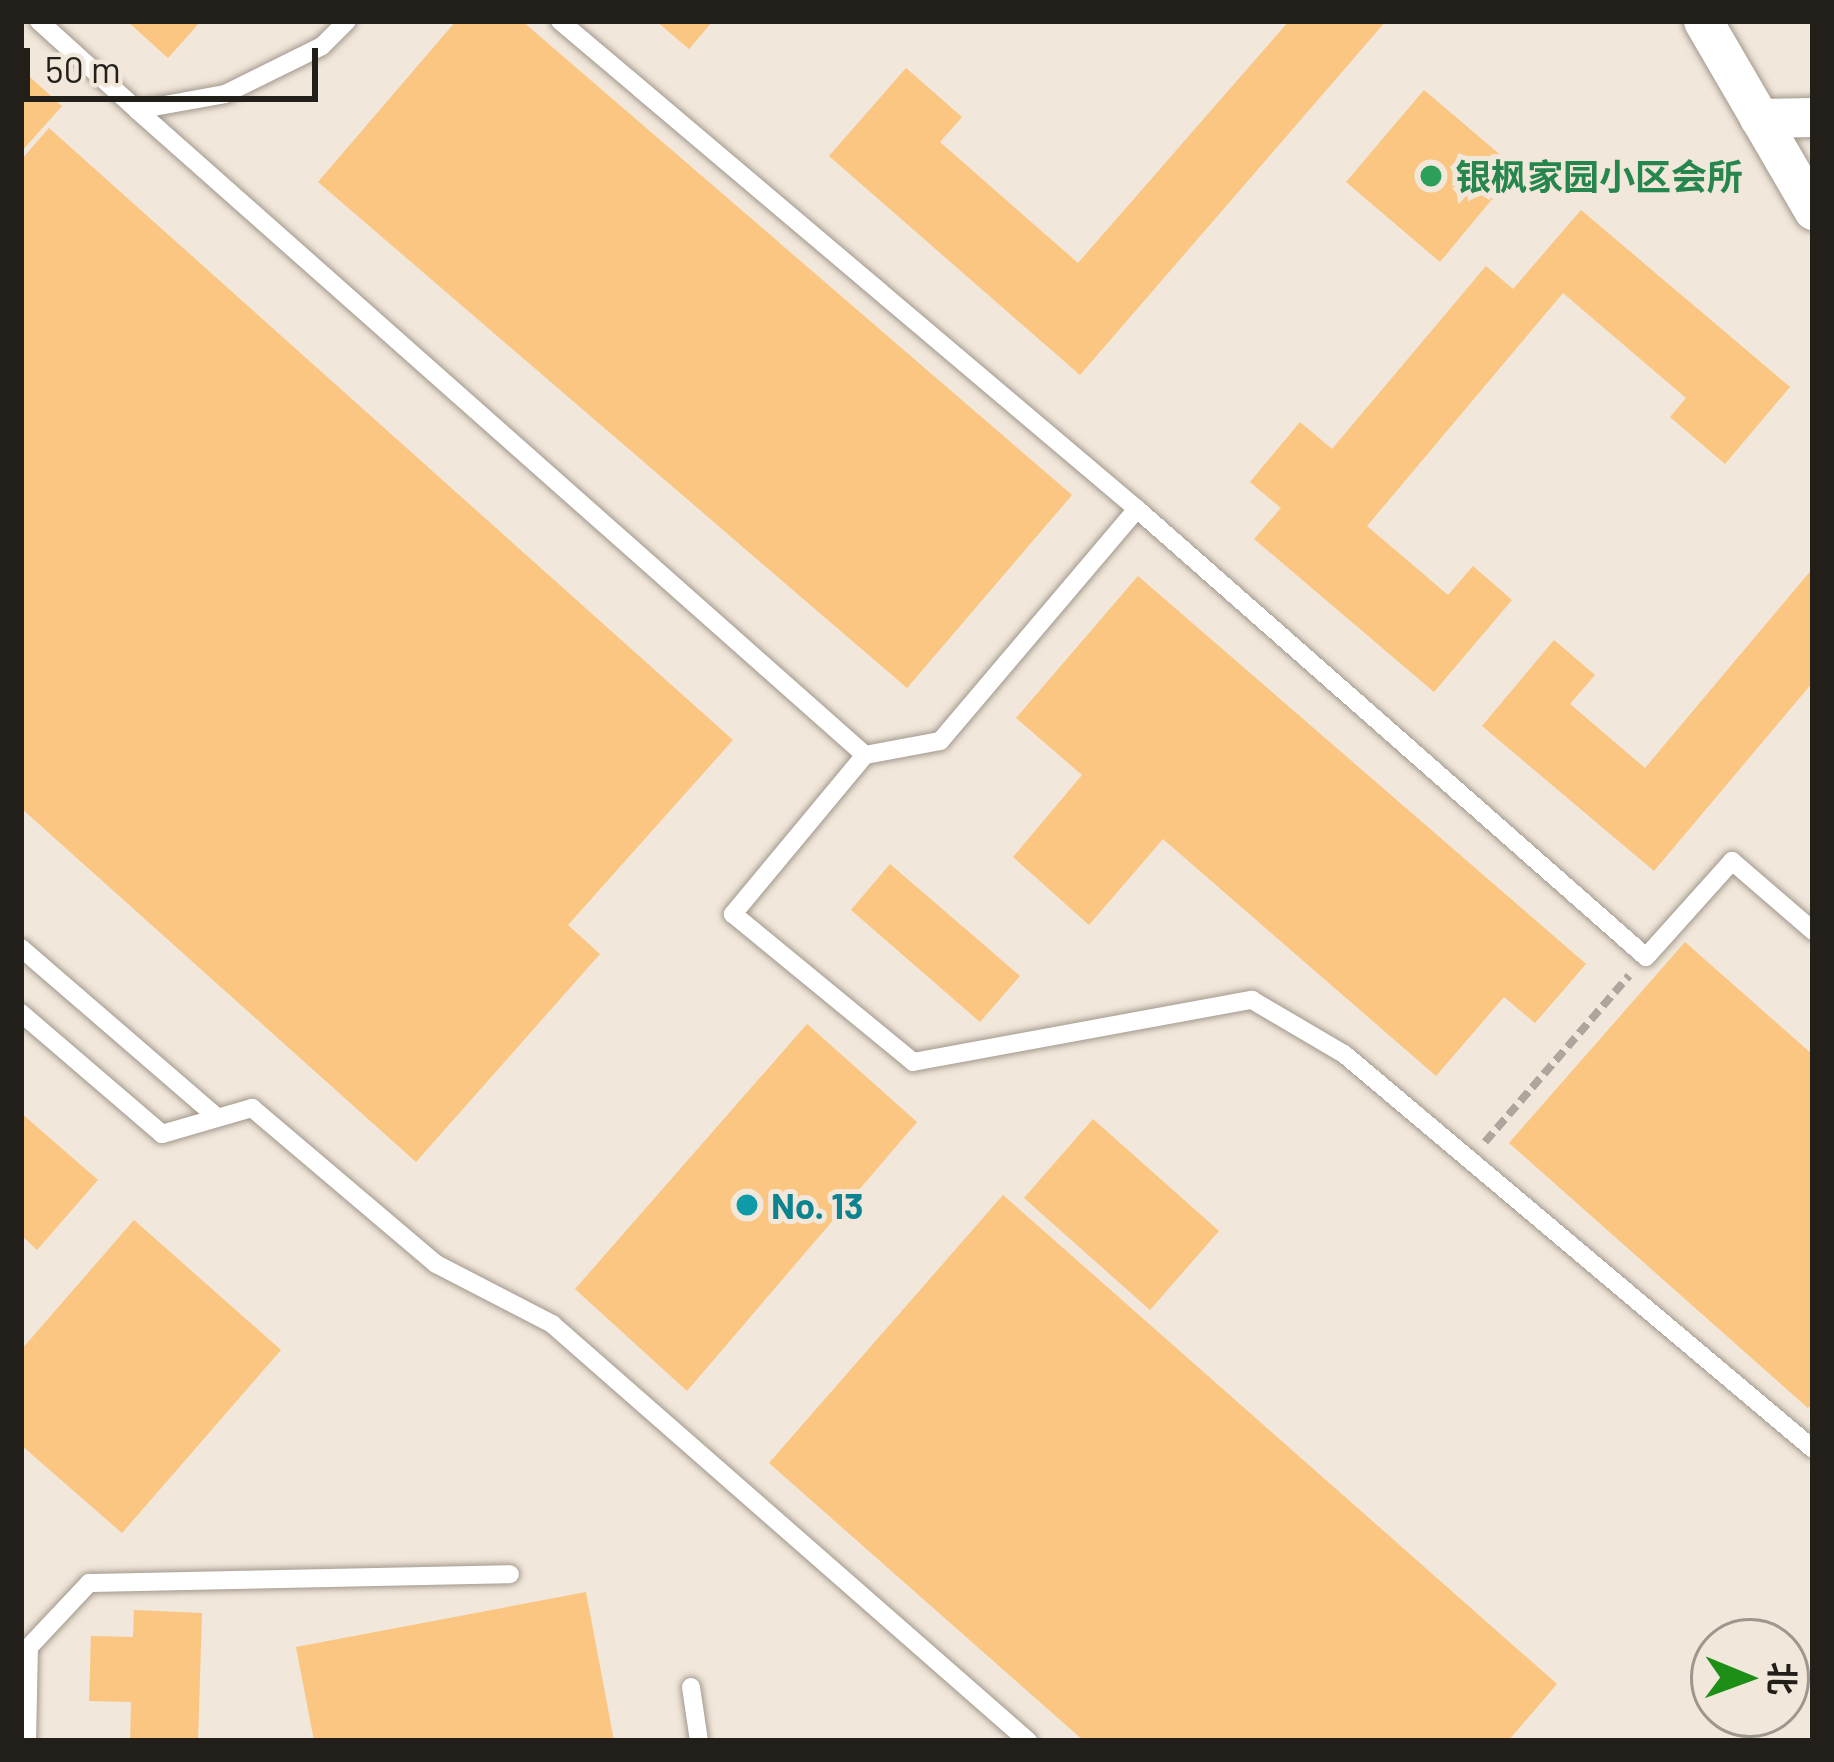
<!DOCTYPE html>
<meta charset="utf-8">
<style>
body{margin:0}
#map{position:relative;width:1834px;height:1762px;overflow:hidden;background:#f1e7da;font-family:Barlow,"Noto Sans SC",sans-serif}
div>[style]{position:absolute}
.building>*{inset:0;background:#fac681}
.path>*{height:8px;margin-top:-4px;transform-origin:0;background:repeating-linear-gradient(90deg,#aea69c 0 12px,transparent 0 18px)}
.roads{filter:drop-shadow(0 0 3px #a2988d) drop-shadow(0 0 3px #a2988d)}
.lane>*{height:18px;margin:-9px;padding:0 9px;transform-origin:9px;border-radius:9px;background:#fff}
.street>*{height:39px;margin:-19.5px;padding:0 19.5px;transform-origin:19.5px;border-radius:19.5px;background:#fff}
.dots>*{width:33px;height:33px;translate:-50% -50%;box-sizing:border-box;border:6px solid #f1e7da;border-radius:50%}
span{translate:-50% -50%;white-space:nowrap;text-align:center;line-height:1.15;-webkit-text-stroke:10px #f1e7da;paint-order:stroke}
.leisure-label{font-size:36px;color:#27864d;font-weight:700}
.left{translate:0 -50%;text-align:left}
.culture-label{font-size:36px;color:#0d838f;font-weight:700}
.frame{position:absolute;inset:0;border:24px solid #221f1a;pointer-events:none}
.north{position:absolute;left:1690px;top:1618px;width:120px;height:120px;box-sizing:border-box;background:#f1e7da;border:3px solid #9e978d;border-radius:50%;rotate:91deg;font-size:33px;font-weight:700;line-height:48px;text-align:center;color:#221f1a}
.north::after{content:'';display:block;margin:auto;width:42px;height:54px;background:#1d8e16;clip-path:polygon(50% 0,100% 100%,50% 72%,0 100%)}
.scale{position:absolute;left:24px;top:48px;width:294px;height:54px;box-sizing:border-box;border:6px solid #221f1a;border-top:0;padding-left:15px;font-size:36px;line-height:42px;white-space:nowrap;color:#221f1a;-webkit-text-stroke:9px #f1e7da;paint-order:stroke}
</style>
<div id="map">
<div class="building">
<div style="clip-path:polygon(127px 21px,201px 21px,168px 58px)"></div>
<div style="clip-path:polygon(456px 21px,522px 21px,1072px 495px,907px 688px,318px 182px)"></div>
<div style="clip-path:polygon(656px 21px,713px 21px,689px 49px)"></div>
<div style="clip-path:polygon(1289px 21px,1386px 21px,1080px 375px,829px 156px,906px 68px,962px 117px,940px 142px,1078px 263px)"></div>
<div style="clip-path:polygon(21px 69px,62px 106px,21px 152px)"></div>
<div style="clip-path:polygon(1424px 90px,1517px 169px,1440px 262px,1346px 182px)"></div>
<div style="clip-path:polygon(49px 128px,733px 740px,568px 925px,600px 954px,416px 1162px,21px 808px,21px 160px)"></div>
<div style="clip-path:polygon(1581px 210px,1790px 387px,1725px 464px,1670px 417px,1686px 398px,1563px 293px,1367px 526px,1448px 595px,1473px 566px,1512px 600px,1434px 692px,1254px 539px,1281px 508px,1250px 482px,1300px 422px,1332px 449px,1486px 266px,1513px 289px)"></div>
<div style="clip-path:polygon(1813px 568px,1813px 682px,1654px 871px,1482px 726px,1554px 640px,1595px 675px,1570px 704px,1645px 768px)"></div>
<div style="clip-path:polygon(1138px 576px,1586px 964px,1535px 1023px,1504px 997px,1436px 1076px,1163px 839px,1089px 925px,1013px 857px,1082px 775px,1016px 718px)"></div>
<div style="clip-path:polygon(890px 864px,1020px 976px,980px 1022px,851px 910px)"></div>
<div style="clip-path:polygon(1685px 942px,1813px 1055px,1813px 1403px,1808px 1408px,1509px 1143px)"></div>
<div style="clip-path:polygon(807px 1024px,917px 1122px,687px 1391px,575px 1289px)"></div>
<div style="clip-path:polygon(21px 1113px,98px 1180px,37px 1250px,21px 1235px)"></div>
<div style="clip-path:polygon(1093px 1119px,1219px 1231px,1150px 1310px,1024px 1198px)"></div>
<div style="clip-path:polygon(1003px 1195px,1557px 1684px,1508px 1741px,1084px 1741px,769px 1463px)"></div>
<div style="clip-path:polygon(134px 1220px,281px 1350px,122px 1533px,21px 1445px,21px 1350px)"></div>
<div style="clip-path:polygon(586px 1592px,614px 1741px,314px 1741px,296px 1647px)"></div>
<div style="clip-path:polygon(134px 1610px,202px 1613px,198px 1741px,130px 1741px,131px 1702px,89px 1701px,91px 1636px,133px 1637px)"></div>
</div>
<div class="path">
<div style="left:1485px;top:1142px;width:220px;rotate:-49.1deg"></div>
</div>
<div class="roads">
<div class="lane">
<div style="left:39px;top:21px;width:132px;rotate:42.2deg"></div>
<div style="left:137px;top:110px;width:89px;rotate:-10.3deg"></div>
<div style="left:225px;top:94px;width:108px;rotate:-26.3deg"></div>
<div style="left:322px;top:46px;width:35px;rotate:-45deg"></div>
<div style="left:560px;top:21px;width:756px;rotate:40.22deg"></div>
<div style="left:1137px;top:509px;width:678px;rotate:41.35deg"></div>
<div style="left:1646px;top:957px;width:129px;rotate:-48.1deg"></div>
<div style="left:1732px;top:861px;width:107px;rotate:40.8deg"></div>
<div style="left:137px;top:110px;width:973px;rotate:41.54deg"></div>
<div style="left:1137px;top:509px;width:304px;rotate:130.3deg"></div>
<div style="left:940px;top:741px;width:76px;rotate:169.4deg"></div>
<div style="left:865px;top:755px;width:207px;rotate:129.7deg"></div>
<div style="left:733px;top:914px;width:233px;rotate:39.4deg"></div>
<div style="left:913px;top:1062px;width:345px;rotate:-10.4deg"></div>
<div style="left:1252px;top:1000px;width:107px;rotate:30.4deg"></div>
<div style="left:1344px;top:1054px;width:613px;rotate:40.1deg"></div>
<div style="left:21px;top:948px;width:259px;rotate:40.8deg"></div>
<div style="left:21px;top:1013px;width:186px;rotate:40.6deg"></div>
<div style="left:162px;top:1134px;width:94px;rotate:-16.1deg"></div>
<div style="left:252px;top:1108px;width:241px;rotate:40.3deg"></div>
<div style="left:436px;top:1264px;width:131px;rotate:27.3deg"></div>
<div style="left:552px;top:1324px;width:633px;rotate:41.22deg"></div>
<div style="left:691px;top:1687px;width:55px;rotate:81.6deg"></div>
<div style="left:27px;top:1741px;width:94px;rotate:-88.8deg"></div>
<div style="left:29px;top:1647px;width:88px;rotate:-46.8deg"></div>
<div style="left:89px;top:1583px;width:421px;rotate:-1.2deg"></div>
</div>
<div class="street">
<div style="left:1703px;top:21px;width:219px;rotate:59.8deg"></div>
<div style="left:1759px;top:118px;width:54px;rotate:-1.1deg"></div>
</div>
</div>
<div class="dots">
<div style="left:1431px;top:176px;background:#2e9e5b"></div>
<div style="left:747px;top:1205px;background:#0f9aa8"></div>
</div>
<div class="leisure-label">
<span class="left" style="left:1455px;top:176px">银枫家园小区会所</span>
</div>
<div class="culture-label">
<span class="left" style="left:771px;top:1205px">No. 13</span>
</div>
<div class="frame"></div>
<div class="north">北</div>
<div class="scale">50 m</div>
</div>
